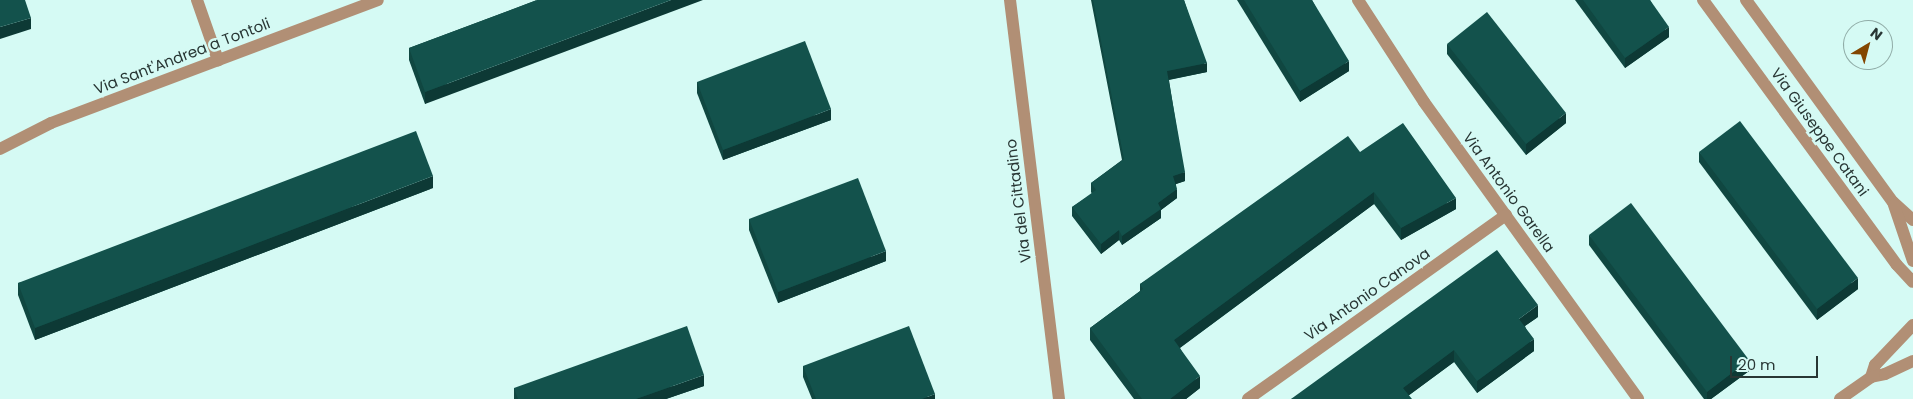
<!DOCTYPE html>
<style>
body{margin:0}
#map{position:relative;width:1913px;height:399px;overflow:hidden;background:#d5faf4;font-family:Poppins,sans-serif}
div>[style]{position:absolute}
.minor>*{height:12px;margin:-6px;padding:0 6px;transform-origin:6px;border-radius:6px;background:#b18f75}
.wall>*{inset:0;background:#104741}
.shaded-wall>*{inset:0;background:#0d3935}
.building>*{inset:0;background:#13524c}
span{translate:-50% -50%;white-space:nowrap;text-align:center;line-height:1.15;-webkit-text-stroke:5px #d5faf4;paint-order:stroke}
.street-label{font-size:15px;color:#283634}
.north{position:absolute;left:1843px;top:20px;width:50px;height:50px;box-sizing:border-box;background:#d5faf4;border:1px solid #90aca7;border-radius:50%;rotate:37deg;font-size:14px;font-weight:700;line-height:20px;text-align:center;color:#283634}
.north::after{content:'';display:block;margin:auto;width:18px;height:22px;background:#834601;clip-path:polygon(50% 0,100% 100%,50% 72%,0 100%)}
.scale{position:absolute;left:1730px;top:356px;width:88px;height:22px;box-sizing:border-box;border:2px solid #283634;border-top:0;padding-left:6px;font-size:15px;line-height:18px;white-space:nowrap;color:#283634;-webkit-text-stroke:4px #d5faf4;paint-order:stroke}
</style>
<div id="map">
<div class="minor">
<div style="left:197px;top:0;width:64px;rotate:70.7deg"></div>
<div style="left:1010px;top:0;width:402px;rotate:83deg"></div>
<div style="left:1358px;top:0;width:121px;rotate:57.1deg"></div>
<div style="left:1424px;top:102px;width:366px;rotate:54.2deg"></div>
<div style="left:1703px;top:0;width:328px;rotate:53.8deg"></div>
<div style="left:1897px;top:265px;width:23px;rotate:47deg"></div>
<div style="left:1746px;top:0;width:250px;rotate:54deg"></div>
<div style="left:1893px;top:202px;width:27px;rotate:42deg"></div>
<div style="left:0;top:149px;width:57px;rotate:-27deg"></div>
<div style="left:51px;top:123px;width:349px;rotate:-20.6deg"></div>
<div style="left:1894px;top:205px;width:59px;rotate:71.3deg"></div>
<div style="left:1871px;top:377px;width:13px;rotate:-72deg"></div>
<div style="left:1875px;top:365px;width:55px;rotate:-46.5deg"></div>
<div style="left:1248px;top:399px;width:317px;rotate:-35.5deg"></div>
<div style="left:1840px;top:399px;width:38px;rotate:-35deg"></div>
<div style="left:1871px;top:377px;width:14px;rotate:-12deg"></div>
<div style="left:1885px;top:374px;width:31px;rotate:-25deg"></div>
</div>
<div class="wall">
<div style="clip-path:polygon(537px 0,425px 104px,409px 60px,409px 48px)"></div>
<div style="clip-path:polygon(1091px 0,1184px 0,1207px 72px,1169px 80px,1185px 181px,1176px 184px,1177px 198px,1161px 210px,1161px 218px,1122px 245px,1119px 240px,1101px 254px,1072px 216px,1072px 207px,1092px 194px,1091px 192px,1091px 183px,1122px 160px)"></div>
<div style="clip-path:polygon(1237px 0,1312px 0,1349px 71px,1300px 102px)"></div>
<div style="clip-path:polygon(1575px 0,1650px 0,1669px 37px,1625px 68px)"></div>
<div style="clip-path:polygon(1447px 44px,1566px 123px,1526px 155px,1447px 54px)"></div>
<div style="clip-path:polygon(697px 82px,831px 120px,723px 160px,697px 93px)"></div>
<div style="clip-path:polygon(1360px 152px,1456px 209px,1401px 240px,1374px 204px,1180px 348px,1200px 388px,1186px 399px,1134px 399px,1090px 340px,1090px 328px,1140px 291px,1140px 284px)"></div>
<div style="clip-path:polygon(1699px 152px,1858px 289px,1817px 320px,1699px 162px)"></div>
<div style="clip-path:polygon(433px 188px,35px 340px,18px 295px,18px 283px)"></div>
<div style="clip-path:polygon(749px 219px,886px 261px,778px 303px,749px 230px)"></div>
<div style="clip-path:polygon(1589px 235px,1749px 371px,1711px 399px,1704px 399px,1589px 245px)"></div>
<div style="clip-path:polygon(1538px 317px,1525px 326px,1534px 351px,1477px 393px,1454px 362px,1409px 395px,1291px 399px)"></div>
<div style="clip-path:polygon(803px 366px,935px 399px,812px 399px,803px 377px)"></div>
<div style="clip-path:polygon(704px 386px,666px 399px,514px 399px,514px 388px)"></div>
</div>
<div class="shaded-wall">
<div style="clip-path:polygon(671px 0,703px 0,425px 104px,425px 92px)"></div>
<div style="clip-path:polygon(31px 18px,31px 29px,0 39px,0 27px)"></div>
<div style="clip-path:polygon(1669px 27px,1669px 37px,1625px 68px,1625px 58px)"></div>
<div style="clip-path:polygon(1349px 61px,1349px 71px,1300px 102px,1300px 91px)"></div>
<div style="clip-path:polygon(1207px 63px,1207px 72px,1167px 80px,1167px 71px)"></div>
<div style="clip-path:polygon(831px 109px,831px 120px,723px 160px,723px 150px)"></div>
<div style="clip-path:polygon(1566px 113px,1566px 123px,1526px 155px,1526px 144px)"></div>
<div style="clip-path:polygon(1185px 172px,1185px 181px,1173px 185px,1173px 176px)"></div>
<div style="clip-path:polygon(433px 176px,433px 188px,35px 340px,35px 328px)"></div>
<div style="clip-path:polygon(1177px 189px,1177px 198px,1161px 210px,1161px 218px,1122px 245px,1122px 236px,1158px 203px)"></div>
<div style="clip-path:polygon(1374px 192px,1374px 204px,1174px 352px,1174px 340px)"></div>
<div style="clip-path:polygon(1456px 198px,1456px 209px,1401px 240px,1401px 228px)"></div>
<div style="clip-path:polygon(1119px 230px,1119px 240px,1101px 254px,1101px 244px)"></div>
<div style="clip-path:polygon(886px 251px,886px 261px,778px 303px,778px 292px)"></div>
<div style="clip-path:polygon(1858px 278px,1858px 289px,1817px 320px,1817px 309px)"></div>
<div style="clip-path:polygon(1538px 305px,1538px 317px,1519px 330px,1519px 319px)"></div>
<div style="clip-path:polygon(1534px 339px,1534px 351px,1477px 393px,1477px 381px)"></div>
<div style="clip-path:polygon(1454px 350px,1454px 362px,1404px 399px,1403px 388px)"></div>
<div style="clip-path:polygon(1749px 360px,1749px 371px,1711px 399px,1707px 399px,1707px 392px)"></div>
<div style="clip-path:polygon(704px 375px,704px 386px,666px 399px,636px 399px)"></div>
<div style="clip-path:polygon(1200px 376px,1200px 388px,1186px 399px,1170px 399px)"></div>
<div style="clip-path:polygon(935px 394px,935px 399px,922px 399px)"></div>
</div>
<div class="building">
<div style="clip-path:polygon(0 0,25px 0,31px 18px,0 27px)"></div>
<div style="clip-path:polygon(537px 0,671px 0,425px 92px,409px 48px)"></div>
<div style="clip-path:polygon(1093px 0,1184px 0,1207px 63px,1167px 71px,1185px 172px,1173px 176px,1177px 189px,1158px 203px,1161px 209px,1122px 236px,1119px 230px,1101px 244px,1072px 207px,1096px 190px,1091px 183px,1124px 159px)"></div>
<div style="clip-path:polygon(1244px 0,1312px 0,1349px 61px,1300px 91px)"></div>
<div style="clip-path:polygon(1583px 0,1650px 0,1669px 27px,1625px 58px)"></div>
<div style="clip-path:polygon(1487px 12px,1566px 113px,1526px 144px,1447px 44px)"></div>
<div style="clip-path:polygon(805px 41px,831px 109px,723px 150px,697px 82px)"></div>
<div style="clip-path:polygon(1740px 121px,1858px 278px,1817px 309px,1699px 152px)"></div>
<div style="clip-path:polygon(1403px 123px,1456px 198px,1401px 228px,1374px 192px,1174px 340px,1200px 376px,1170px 399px,1142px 399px,1090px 328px,1143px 289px,1140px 284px,1348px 136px,1360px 152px)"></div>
<div style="clip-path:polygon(416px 131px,433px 176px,35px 328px,18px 283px)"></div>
<div style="clip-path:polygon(858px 178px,886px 251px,778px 292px,749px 219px)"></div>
<div style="clip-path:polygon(1631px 203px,1749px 360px,1707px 392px,1589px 235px)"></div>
<div style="clip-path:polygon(1497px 250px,1538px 305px,1519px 319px,1534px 339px,1477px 381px,1454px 350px,1403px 388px,1412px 399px,1291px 399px)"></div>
<div style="clip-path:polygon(687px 326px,704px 375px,636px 399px,518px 399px,514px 388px)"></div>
<div style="clip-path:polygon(909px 326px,935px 394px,922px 399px,816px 399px,803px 366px)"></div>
</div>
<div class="street-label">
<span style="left:182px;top:56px;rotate:-21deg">Via Sant'Andrea a Tontoli</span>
<span style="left:1820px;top:132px;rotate:54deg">Via Giuseppe Catani</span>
<span style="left:1509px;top:192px;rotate:54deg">Via Antonio Garella</span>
<span style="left:1018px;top:201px;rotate:-97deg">Via del Cittadino</span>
<span style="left:1367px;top:294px;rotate:-35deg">Via Antonio Canova</span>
</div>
<div class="north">N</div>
<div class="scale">20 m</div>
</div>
